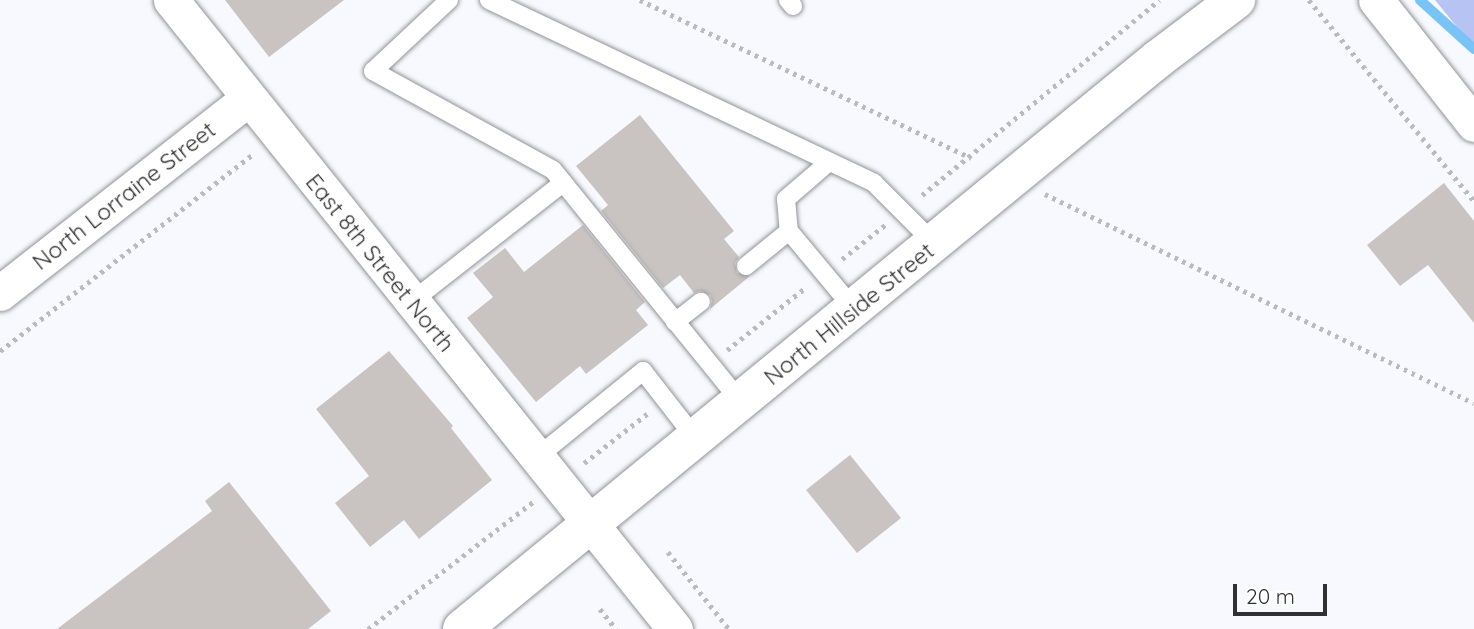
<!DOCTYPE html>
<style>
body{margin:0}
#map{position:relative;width:1474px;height:629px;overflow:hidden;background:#f8f9fe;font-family:Quicksand,sans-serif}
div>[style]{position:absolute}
.green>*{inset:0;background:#b7c3f2}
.stream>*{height:10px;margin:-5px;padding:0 5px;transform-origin:5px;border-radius:5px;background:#78c4f6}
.building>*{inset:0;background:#c9c3c1}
.path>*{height:4.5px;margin-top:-2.25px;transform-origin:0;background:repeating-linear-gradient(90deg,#babbbf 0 3.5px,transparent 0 8.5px)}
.roads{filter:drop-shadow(0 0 2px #929398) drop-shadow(0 0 2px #929398)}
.lane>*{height:18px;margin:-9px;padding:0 9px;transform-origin:9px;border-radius:9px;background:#fff}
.street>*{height:35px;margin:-17.5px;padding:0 17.5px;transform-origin:17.5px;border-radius:17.5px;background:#fff}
.secondary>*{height:38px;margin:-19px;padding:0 19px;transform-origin:19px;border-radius:19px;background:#fff}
span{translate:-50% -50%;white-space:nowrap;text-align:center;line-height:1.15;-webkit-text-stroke:5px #fff;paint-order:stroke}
.street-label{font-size:23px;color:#303133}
.scale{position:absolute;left:1233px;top:584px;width:94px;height:32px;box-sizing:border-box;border:4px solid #303133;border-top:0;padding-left:9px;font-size:21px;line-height:24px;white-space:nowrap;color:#303133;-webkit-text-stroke:5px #fff;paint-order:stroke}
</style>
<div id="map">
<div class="green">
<div style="clip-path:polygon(1435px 0,1474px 0,1474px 48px)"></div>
</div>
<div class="stream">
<div style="left:1420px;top:0;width:73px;rotate:42.2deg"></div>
</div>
<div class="building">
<div style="clip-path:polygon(225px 0,344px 0,269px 57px)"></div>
<div style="clip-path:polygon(640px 115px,734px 231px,724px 239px,739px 257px,735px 263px,737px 273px,750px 276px,710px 309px,712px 301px,710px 295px,700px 291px,694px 293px,680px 275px,663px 288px,601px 211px,608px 205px,576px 166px)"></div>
<div style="clip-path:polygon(1444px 183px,1474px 221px,1474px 323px,1428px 265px,1400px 286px,1367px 245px)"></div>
<div style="clip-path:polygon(583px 225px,645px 302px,636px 310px,648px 325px,586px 374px,580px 366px,536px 402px,467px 318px,493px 297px,473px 273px,505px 248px,524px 272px)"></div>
<div style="clip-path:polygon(389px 351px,453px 426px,451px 428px,492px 480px,419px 539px,404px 520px,370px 547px,335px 503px,369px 476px,316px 409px)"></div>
<div style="clip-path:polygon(850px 455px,901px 518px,857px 553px,806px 490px)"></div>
<div style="clip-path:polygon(229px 482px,331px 611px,308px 629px,57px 629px,212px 511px,205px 501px)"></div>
</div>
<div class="path">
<div style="left:640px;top:0;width:367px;rotate:25.5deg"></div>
<div style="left:1309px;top:0;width:260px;rotate:50.6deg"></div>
<div style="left:1045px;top:194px;width:477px;rotate:26deg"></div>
<div style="left:922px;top:195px;width:307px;rotate:-39.4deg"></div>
<div style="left:842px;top:259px;width:55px;rotate:-38.3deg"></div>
<div style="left:727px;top:350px;width:100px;rotate:-38.5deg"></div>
<div style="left:0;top:351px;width:319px;rotate:-37.9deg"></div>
<div style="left:584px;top:463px;width:80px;rotate:-37.9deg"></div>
<div style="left:668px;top:552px;width:98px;rotate:51.6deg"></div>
<div style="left:600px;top:609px;width:26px;rotate:51deg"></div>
<div style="left:368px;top:629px;width:208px;rotate:-37.6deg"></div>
</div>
<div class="roads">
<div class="lane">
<div style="left:449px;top:0;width:104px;rotate:136.9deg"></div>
<div style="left:373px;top:71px;width:205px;rotate:28.8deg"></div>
<div style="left:553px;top:170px;width:299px;rotate:51deg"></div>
<div style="left:489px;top:0;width:426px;rotate:25.4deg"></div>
<div style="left:874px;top:183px;width:86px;rotate:45deg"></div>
<div style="left:788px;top:0;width:8px;rotate:50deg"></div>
<div style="left:829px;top:162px;width:57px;rotate:139.3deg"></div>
<div style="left:786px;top:199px;width:32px;rotate:85deg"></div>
<div style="left:789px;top:231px;width:102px;rotate:50.2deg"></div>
<div style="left:746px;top:266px;width:55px;rotate:-39.1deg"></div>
<div style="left:411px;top:302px;width:193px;rotate:-38.1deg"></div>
<div style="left:675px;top:322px;width:33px;rotate:-38deg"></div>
<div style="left:536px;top:458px;width:138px;rotate:-39.1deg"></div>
<div style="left:643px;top:371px;width:86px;rotate:52.1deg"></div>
</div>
<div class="street">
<div style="left:171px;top:0;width:806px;rotate:51.3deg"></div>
<div style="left:1376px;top:0;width:158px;rotate:51.7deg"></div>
<div style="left:0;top:293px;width:314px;rotate:-38.1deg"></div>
</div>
<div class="secondary">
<div style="left:462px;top:629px;width:900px;rotate:-39.32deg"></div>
<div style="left:1158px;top:59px;width:98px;rotate:-37.1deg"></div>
</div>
</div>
<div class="street-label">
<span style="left:124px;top:196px;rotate:-38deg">North Lorraine Street</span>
<span style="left:380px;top:263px;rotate:51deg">East 8th Street North</span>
<span style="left:849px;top:314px;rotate:-39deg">North Hillside Street</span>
</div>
<div class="scale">20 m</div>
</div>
